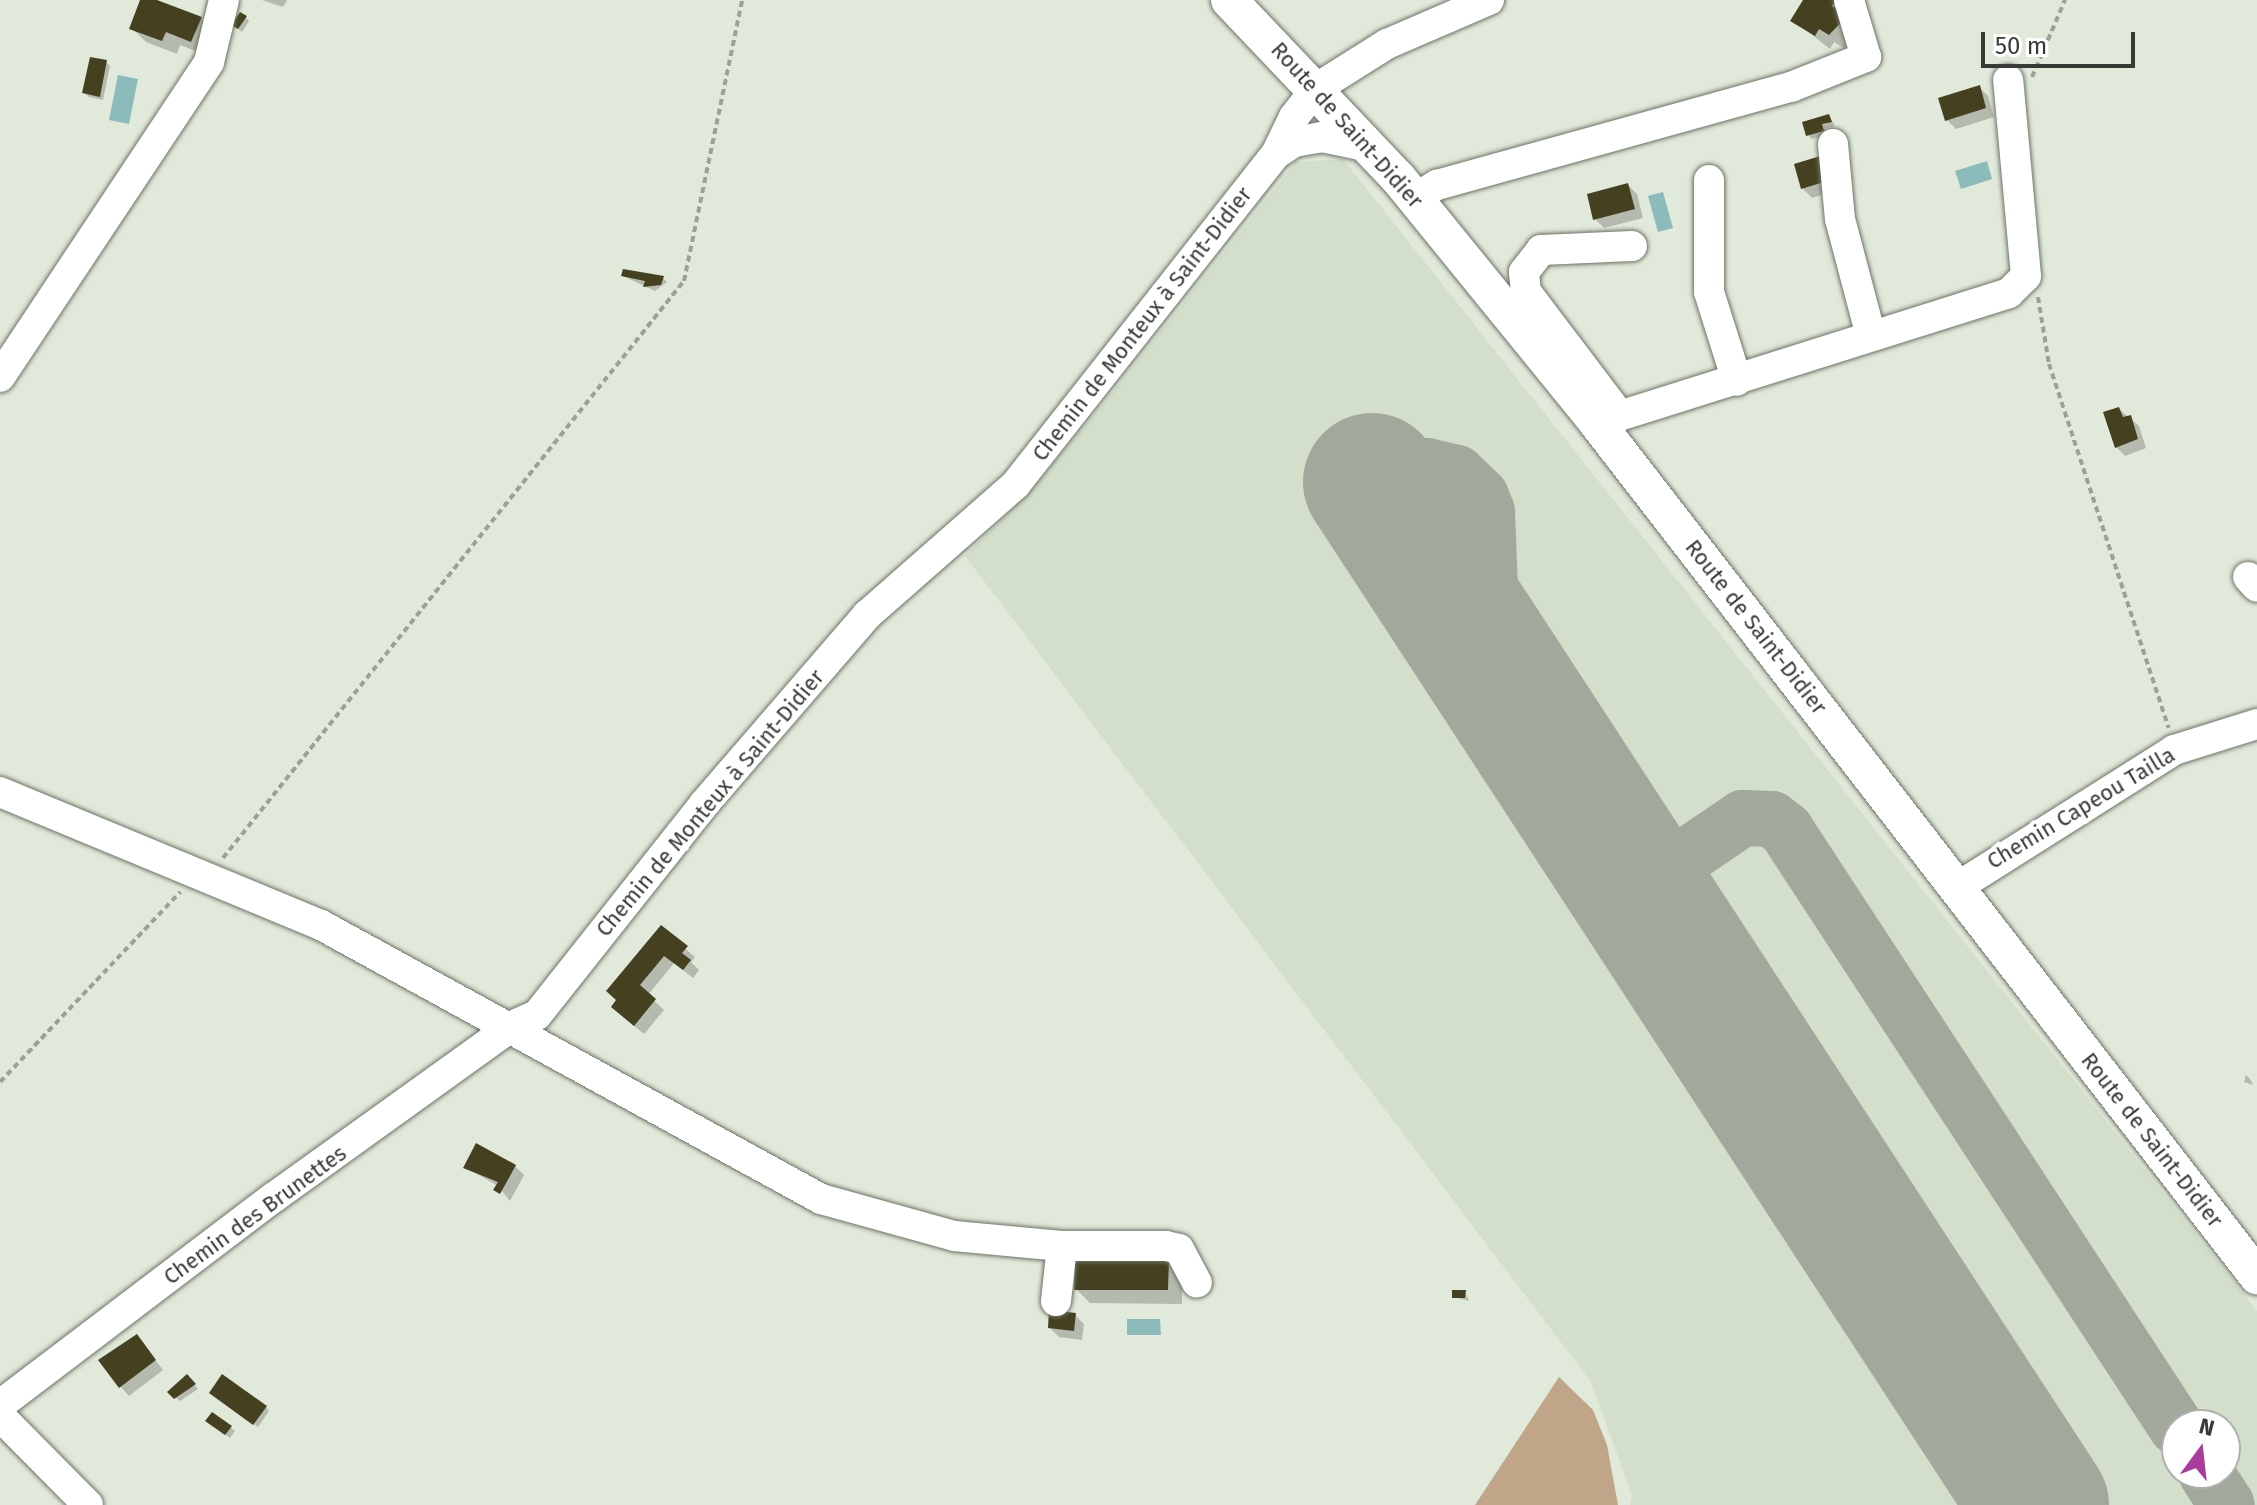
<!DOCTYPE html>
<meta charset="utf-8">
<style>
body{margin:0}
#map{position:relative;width:2257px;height:1505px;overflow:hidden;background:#e1e9da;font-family:"Fira Sans",sans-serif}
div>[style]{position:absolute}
.built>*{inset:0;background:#d3dfca}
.forest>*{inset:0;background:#c0a589}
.water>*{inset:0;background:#8cbbbb}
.shadow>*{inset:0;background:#0003}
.taxiway>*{height:56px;margin:-28px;padding:0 28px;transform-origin:28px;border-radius:28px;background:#a2a89c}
.runway>*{height:138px;margin:-69px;padding:0 69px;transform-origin:69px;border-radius:69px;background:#a2a89c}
.building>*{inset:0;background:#45401f}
.path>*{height:4px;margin-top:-2px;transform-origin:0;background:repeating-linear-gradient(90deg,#9ba196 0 6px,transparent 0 10px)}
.roads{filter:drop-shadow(0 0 2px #6c7467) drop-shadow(0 0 2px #6c7467)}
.minor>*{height:30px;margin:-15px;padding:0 15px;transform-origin:15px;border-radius:15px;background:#fff}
.major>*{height:36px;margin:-18px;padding:0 18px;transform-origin:18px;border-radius:18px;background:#fff}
span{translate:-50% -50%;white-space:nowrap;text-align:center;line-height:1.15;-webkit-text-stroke:8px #fff;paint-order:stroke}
.street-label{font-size:22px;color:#373b35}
.north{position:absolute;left:2161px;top:1409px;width:80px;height:80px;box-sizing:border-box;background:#fff;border:2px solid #afb1ae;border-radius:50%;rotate:15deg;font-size:22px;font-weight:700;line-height:32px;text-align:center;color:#373b35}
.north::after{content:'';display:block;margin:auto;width:28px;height:36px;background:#a93c9c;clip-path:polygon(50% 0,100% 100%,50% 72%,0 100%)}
.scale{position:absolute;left:1981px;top:32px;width:154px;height:36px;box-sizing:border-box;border:4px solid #373b35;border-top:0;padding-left:10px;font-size:24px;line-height:28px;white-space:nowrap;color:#373b35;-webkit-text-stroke:6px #fff;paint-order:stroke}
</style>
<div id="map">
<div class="built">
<div style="clip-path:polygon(evenodd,1343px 159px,2257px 1311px,2257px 1505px,1630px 1505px,1632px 1496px,1591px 1382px,965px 556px,1032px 488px,1104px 403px,1296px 162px,1343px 159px,2177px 1425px,2225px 1425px,2225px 1473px,2177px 1473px,2177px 1425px)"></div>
</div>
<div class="forest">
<div style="clip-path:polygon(1559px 1377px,1593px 1410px,1607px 1445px,1618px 1505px,1475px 1505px)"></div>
</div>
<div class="water">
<div style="clip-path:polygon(118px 75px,138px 79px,129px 124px,109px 120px)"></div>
<div style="clip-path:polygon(1987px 161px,1992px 179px,1961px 189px,1955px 171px)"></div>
<div style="clip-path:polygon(1663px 192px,1673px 228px,1658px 232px,1648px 196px)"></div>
<div style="clip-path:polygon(1127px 1319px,1160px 1319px,1161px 1335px,1127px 1335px)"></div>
</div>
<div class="shadow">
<div style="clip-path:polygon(142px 0,201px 18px,215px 33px,206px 55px,180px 45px,177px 54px,146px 42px,132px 28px)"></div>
<div style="clip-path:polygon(262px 0,287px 0,283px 7px)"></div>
<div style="clip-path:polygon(1805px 0,1842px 0,1861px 31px,1844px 48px,1834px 42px,1830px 49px,1793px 20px)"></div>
<div style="clip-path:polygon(245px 17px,249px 21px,242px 32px,238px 29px)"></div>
<div style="clip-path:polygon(106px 62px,110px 66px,103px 100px,89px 97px,85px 93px)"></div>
<div style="clip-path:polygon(1979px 87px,1988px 96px,1994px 117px,1956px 129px,1947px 120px)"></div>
<div style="clip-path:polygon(1829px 116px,1835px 126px,1825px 128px,1827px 135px,1812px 139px,1808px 135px)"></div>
<div style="clip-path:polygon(1797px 166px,1842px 188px,1812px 198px,1802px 188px)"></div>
<div style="clip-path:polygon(1628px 185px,1637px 194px,1643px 218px,1604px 228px,1595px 219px)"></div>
<div style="clip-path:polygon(623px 276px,663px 278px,667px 282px,655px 291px)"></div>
<div style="clip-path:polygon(2119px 409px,2139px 426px,2146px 448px,2125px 456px,2116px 447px)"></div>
<div style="clip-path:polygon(661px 928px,695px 957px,691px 962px,699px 970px,693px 978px,674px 963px,648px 995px,664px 1010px,644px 1034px,622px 1016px)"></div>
<div style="clip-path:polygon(2246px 1075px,2250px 1079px,2253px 1085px,2244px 1082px)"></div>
<div style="clip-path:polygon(515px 1166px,524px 1175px,510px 1201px,498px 1186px,465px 1167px)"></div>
<div style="clip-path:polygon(1168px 1262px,1182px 1276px,1182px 1304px,1090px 1303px,1076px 1289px)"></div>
<div style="clip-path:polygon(1465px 1292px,1469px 1301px,1454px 1297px)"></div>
<div style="clip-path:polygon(1075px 1315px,1084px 1324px,1082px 1340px,1059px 1337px,1050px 1328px)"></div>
<div style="clip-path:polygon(137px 1336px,163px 1370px,129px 1396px,120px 1386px)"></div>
<div style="clip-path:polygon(187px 1376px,198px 1389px,180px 1401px,170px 1392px)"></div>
<div style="clip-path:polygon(221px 1401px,266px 1407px,269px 1411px,258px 1427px)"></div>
<div style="clip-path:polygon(212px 1425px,231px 1428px,235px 1431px,230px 1438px)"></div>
</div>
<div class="taxiway">
<div style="left:1384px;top:499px;width:33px;rotate:-55deg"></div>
<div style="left:1403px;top:472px;width:25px;rotate:-14deg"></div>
<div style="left:1427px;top:466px;width:31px;rotate:13deg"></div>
<div style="left:1457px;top:473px;width:33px;rotate:44deg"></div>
<div style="left:1481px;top:496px;width:17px;rotate:69deg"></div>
<div style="left:1487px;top:512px;width:158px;rotate:87.8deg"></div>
<div style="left:1638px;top:889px;width:127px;rotate:-34.1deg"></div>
<div style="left:1743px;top:818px;width:29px;rotate:2deg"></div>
<div style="left:1772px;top:819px;width:18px;rotate:38deg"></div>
<div style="left:1786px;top:830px;width:714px;rotate:56.82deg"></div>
<div style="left:2206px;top:1473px;width:38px;rotate:57deg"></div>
</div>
<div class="runway">
<div style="left:1372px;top:482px;width:1222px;rotate:56.86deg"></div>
</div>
<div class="building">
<div style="clip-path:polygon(140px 0,157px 0,202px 17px,191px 42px,166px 32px,162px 41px,129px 29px)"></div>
<div style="clip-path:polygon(1803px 0,1836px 0,1832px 6px,1848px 15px,1829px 35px,1819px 29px,1815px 36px,1790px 21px)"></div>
<div style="clip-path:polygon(240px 12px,247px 16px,238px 29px,231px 25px)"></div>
<div style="clip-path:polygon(90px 57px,107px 60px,100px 97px,82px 93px)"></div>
<div style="clip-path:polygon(1980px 85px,1986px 108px,1945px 121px,1938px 98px)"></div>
<div style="clip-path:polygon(1829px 114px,1832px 122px,1822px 124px,1824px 131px,1806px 136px,1802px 122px)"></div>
<div style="clip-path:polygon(1827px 154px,1834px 179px,1801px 189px,1794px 164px)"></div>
<div style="clip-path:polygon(1628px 183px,1635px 209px,1593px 220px,1587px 194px)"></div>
<div style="clip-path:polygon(623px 269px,664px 276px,661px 285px,643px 287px,645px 281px,621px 276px)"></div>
<div style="clip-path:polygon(2119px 407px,2123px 417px,2131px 415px,2138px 439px,2115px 448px,2103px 412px)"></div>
<div style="clip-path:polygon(661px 925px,688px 946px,682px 953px,691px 960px,683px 970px,664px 956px,640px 985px,656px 999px,634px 1026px,611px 1007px,616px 1000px,606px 991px)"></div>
<div style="clip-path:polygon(476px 1143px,516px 1165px,500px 1194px,493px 1190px,498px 1182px,463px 1168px)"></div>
<div style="clip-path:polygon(1169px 1260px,1168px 1290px,1074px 1290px,1075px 1261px)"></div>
<div style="clip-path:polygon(1452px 1290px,1466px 1290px,1465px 1298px,1452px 1298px)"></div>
<div style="clip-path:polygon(1049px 1310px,1076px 1313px,1074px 1331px,1048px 1328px)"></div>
<div style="clip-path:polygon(137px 1334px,156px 1360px,119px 1388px,98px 1360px)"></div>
<div style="clip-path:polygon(187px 1374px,196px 1384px,174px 1399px,167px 1392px)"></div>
<div style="clip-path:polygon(222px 1374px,267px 1406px,253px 1425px,209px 1393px)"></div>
<div style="clip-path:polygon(212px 1412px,232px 1426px,225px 1435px,205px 1421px)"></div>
</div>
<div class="path">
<div style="left:2032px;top:77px;width:84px;rotate:-66.8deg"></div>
<div style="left:2038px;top:297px;width:68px;rotate:80.7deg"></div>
<div style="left:2049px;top:364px;width:383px;rotate:71.8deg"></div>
<div style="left:223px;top:858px;width:739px;rotate:-51.38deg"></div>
<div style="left:684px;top:281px;width:287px;rotate:-78.3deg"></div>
<div style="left:0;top:1082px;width:262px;rotate:-46.5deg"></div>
</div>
<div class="roads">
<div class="minor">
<div style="left:1833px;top:144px;width:75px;rotate:84.7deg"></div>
<div style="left:1840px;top:219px;width:121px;rotate:75.2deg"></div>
<div style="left:1276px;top:154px;width:22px;rotate:-34deg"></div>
<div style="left:1294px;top:142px;width:28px;rotate:-10deg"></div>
<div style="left:1322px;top:137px;width:49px;rotate:11.8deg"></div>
<div style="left:1709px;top:180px;width:112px;rotate:90deg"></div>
<div style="left:1709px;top:292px;width:93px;rotate:72.5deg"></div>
<div style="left:1415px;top:198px;width:26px;rotate:-31deg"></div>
<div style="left:1437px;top:185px;width:367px;rotate:-15.5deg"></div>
<div style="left:1791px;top:87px;width:81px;rotate:-21.8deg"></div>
<div style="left:1866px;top:57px;width:59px;rotate:-106.6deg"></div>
<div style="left:0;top:377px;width:378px;rotate:-56.4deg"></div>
<div style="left:209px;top:62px;width:64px;rotate:-76.4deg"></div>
<div style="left:1618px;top:413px;width:152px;rotate:-127.2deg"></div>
<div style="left:1526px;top:292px;width:20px;rotate:-96deg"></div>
<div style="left:1524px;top:272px;width:28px;rotate:-52deg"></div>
<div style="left:1541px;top:250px;width:91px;rotate:-2.5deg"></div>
<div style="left:1597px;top:423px;width:432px;rotate:-17.5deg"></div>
<div style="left:2009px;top:293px;width:24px;rotate:-45deg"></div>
<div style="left:2026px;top:276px;width:197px;rotate:-95.2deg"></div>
<div style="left:2248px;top:577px;width:13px;rotate:48deg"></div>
<div style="left:0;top:792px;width:347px;rotate:22.5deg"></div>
<div style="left:321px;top:925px;width:570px;rotate:28.72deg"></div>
<div style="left:821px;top:1199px;width:138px;rotate:15.5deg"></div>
<div style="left:954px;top:1236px;width:108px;rotate:5.3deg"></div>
<div style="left:1062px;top:1246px;width:104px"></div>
<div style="left:1166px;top:1246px;width:13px;rotate:13deg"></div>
<div style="left:1179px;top:1249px;width:38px;rotate:62deg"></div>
<div style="left:1956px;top:888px;width:258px;rotate:-32.3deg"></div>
<div style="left:2174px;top:750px;width:87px;rotate:-17.4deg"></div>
<div style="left:1056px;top:1301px;width:55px;rotate:-83.8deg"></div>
<div style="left:0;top:1405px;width:343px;rotate:-37.2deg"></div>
<div style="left:273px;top:1198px;width:294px;rotate:-35.7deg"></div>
<div style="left:512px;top:1026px;width:27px;rotate:-24deg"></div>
<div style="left:537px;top:1015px;width:269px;rotate:-51.6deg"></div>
<div style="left:704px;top:804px;width:250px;rotate:-49.2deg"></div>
<div style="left:867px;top:615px;width:198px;rotate:-41.3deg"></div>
<div style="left:1016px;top:484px;width:420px;rotate:-51.8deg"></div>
<div style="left:1276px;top:154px;width:41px;rotate:-64.1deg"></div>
<div style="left:1294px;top:117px;width:37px;rotate:-52deg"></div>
<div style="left:1317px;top:88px;width:83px;rotate:-32.2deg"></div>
<div style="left:1387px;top:44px;width:111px;rotate:-23.3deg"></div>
<div style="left:0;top:1416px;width:125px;rotate:45.3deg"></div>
</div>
<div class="major">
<div style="left:1229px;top:0;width:247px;rotate:46.5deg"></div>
<div style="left:1399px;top:179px;width:314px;rotate:50.9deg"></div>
<div style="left:1597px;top:423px;width:1079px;rotate:52.27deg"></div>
</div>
</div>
<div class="street-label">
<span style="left:1347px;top:125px;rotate:48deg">Route de Saint-Didier</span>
<span style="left:1142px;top:324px;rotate:-52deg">Chemin de Monteux à Saint-Didier</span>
<span style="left:1756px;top:627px;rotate:52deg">Route de Saint-Didier</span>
<span style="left:710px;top:803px;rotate:-50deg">Chemin de Monteux à Saint-Didier</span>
<span style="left:2081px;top:808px;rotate:-31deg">Chemin Capeou Tailla</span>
<span style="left:2152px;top:1140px;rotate:52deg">Route de Saint-Didier</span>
<span style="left:255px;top:1215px;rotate:-36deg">Chemin des Brunettes</span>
</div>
<div class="north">N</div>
<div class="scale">50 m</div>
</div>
